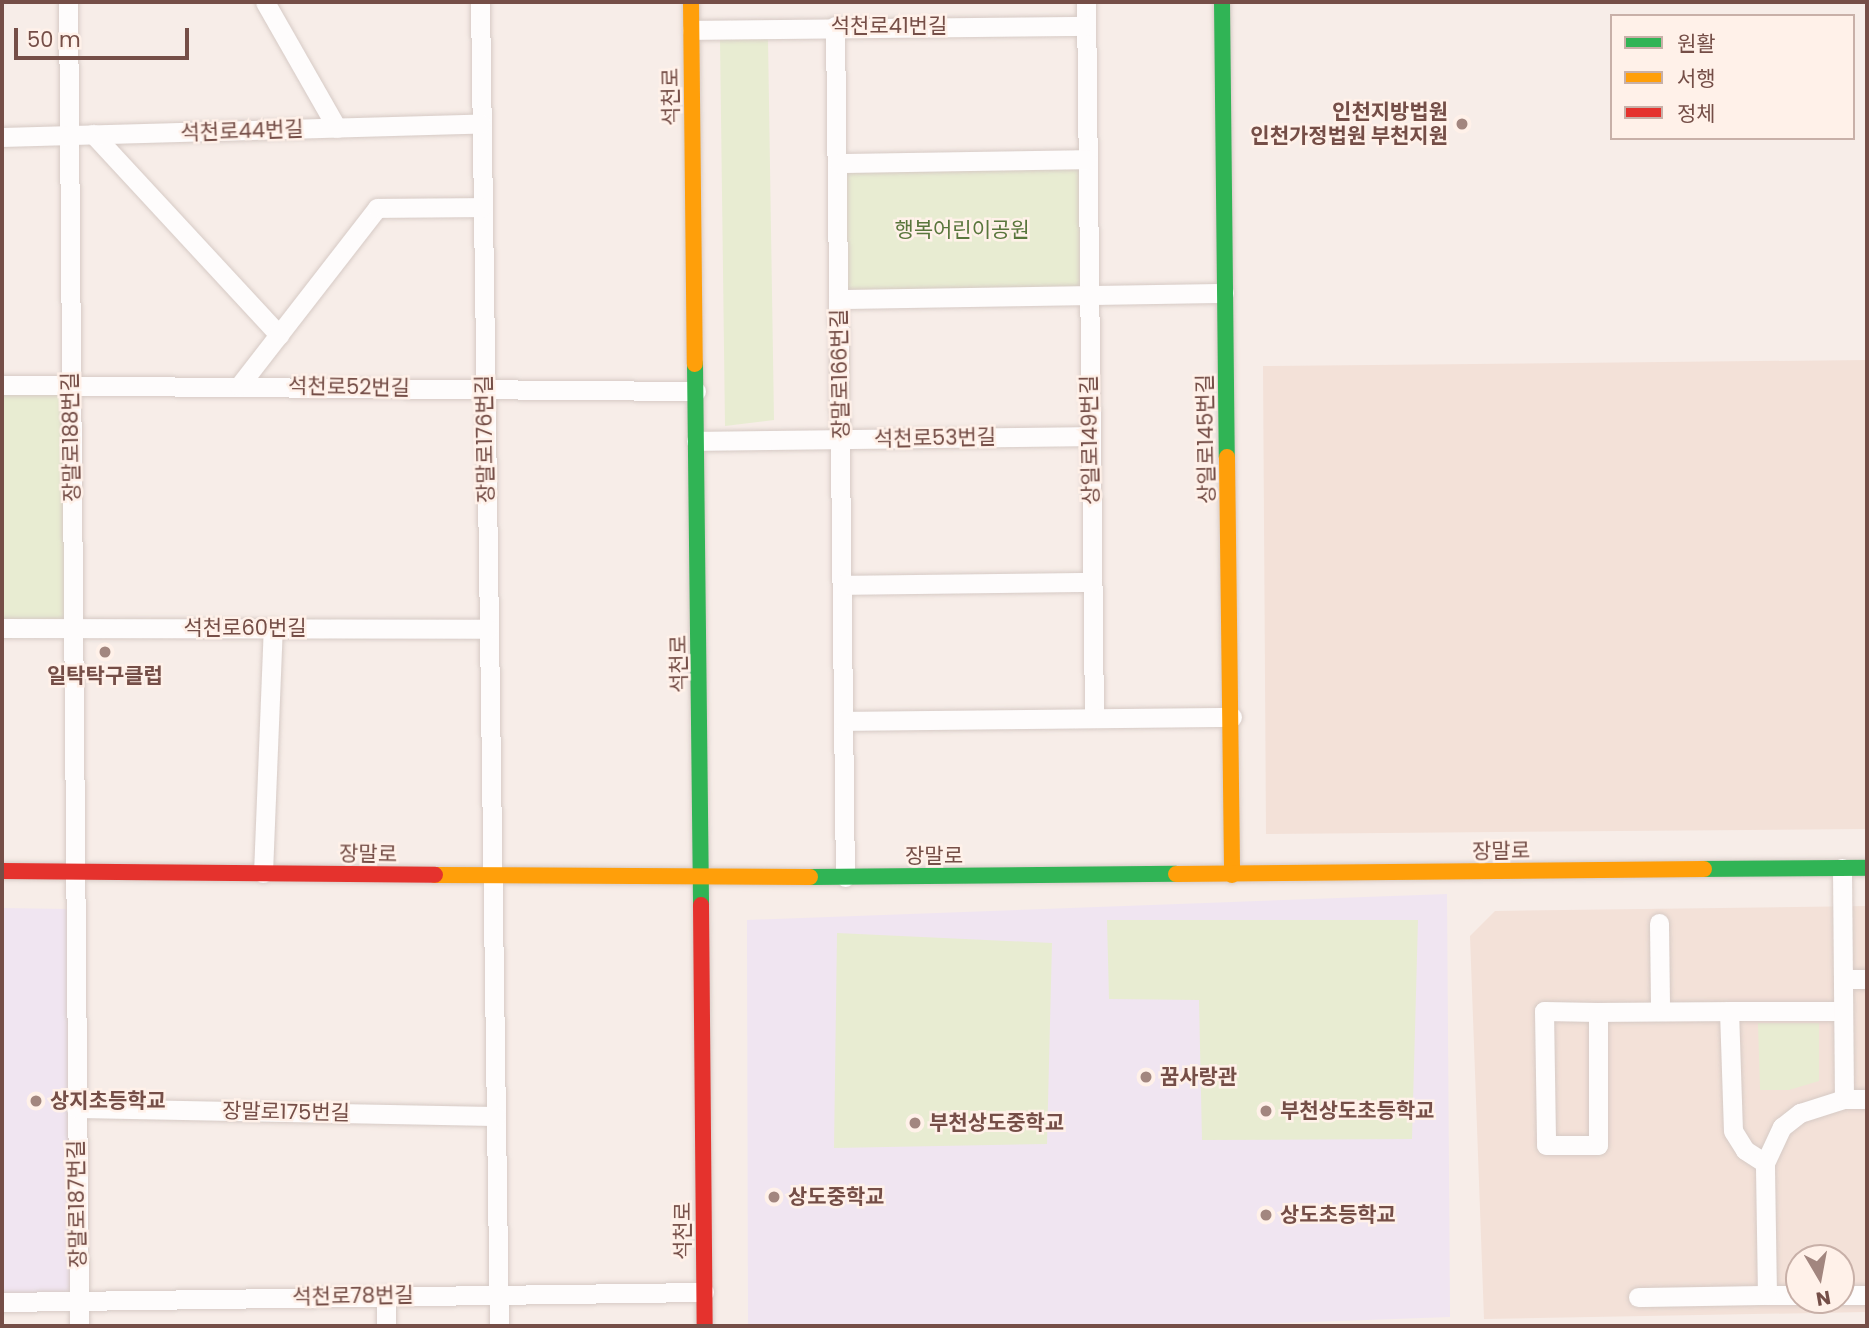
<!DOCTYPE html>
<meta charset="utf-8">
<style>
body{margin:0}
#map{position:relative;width:1869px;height:1328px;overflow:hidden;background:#f7ede8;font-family:Poppins,"Noto Sans KR",sans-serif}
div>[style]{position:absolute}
.residential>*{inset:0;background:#f3e1d8}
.education>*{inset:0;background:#f0e5f1}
.green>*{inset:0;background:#e8ecd2}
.roads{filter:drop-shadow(0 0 2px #d6cac5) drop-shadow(0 0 2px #d6cac5)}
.street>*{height:19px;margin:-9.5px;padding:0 9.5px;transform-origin:9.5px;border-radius:9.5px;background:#fefcfc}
.fast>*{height:16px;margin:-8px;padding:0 8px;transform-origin:8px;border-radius:8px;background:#30b455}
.slow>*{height:16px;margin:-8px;padding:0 8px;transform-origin:8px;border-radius:8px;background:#ff9f0a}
.jam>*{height:16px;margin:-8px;padding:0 8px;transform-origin:8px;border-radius:8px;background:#e5322d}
.dots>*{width:19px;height:19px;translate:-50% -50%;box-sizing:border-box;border:4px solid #fff1e9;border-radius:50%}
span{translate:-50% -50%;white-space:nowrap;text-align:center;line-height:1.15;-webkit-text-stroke:5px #fff1e9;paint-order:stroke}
.street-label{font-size:21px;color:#754e47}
.poi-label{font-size:21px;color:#754e47;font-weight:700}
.right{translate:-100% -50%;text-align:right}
.left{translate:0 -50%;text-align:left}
.park-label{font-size:21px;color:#59763c}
.frame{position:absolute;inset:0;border:4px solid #754e47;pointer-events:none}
.legend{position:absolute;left:1610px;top:14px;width:245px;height:126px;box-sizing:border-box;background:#fff1e9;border:2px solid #c8b0a8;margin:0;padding:9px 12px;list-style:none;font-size:21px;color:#754e47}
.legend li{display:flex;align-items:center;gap:14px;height:35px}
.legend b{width:35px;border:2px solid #c8b0a8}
.north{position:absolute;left:1785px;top:1244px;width:70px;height:70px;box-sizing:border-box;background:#fff1e9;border:2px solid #c8b0a8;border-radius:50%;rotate:170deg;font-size:19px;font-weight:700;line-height:28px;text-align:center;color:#754e47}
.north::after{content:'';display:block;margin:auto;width:24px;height:32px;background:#a2867f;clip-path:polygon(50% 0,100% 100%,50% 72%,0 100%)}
.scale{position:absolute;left:14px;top:28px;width:175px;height:32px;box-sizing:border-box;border:4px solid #754e47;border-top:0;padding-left:9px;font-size:21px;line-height:24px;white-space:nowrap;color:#754e47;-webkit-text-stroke:5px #fff1e9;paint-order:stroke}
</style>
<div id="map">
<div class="residential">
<div style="clip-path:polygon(1867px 360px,1867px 829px,1266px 834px,1263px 366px)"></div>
<div style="clip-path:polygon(evenodd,1867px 906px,1867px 1312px,1484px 1319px,1470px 936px,1495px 911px,1867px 906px,1799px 1258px,1841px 1258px,1841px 1300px,1799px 1300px,1799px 1258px)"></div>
</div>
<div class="education">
<div style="clip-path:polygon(1447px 894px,1450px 1317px,1203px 1326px,748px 1326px,747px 920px)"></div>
<div style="clip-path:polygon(2px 908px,69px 909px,71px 1294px,2px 1294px)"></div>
</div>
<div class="green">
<div style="clip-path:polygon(720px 39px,768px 39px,774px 420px,725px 426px)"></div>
<div style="clip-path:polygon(1087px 159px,1089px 298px,839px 299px,838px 163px)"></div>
<div style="clip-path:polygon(2px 385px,69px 385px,75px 628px,2px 628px)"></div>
<div style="clip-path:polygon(1107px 920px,1418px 920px,1412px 1139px,1202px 1140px,1199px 1000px,1109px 999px)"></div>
<div style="clip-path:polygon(837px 933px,1052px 943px,1047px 1144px,834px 1148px)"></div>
<div style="clip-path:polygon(1758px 1023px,1819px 1023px,1819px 1081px,1789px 1090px,1760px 1090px)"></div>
</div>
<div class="roads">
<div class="street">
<div style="left:68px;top:2px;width:1324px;rotate:89.52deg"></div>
<div style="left:265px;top:2px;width:145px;rotate:60.3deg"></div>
<div style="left:480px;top:2px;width:1324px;rotate:89.18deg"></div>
<div style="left:1086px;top:2px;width:716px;rotate:89.36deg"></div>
<div style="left:835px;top:26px;width:851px;rotate:89.33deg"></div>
<div style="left:692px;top:30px;width:394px;rotate:-0.6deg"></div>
<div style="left:93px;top:134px;width:274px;rotate:47.2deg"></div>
<div style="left:2px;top:137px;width:479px;rotate:-1.6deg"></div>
<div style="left:838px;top:163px;width:249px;rotate:-0.9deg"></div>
<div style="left:839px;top:299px;width:385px;rotate:-0.9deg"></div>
<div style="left:2px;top:385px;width:694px;rotate:0.5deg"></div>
<div style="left:239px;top:386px;width:225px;rotate:-52.2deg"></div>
<div style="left:377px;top:208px;width:105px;rotate:-0.5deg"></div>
<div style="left:696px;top:441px;width:394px;rotate:-0.7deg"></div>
<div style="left:842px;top:585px;width:250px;rotate:-0.7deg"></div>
<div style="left:2px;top:628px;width:486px;rotate:0.1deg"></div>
<div style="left:844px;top:721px;width:388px;rotate:-0.6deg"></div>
<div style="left:263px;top:873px;width:245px;rotate:-87.7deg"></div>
<div style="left:1659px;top:923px;width:86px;rotate:89.3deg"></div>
<div style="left:1843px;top:979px;width:24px"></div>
<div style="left:1598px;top:1012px;width:54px;rotate:-178.9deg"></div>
<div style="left:1544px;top:1011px;width:134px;rotate:89.1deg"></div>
<div style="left:1546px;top:1145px;width:52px"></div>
<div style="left:1598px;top:1145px;width:133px;rotate:-90deg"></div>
<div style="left:1598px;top:1012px;width:131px;rotate:-0.4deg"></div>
<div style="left:1844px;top:1099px;width:23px"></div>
<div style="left:76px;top:1108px;width:420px;rotate:1.1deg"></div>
<div style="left:1765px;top:1163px;width:24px;rotate:-147deg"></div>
<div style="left:1745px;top:1150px;width:22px;rotate:-122deg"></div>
<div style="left:1733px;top:1131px;width:120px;rotate:-91.9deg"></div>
<div style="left:1729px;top:1011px;width:114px"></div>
<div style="left:386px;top:1295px;width:31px;rotate:90deg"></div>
<div style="left:1799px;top:1295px;width:32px;rotate:180deg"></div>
<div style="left:1767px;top:1295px;width:132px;rotate:-90.9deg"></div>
<div style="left:1765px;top:1163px;width:40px;rotate:-65deg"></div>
<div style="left:1782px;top:1127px;width:23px;rotate:-38deg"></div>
<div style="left:1800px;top:1113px;width:46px;rotate:-17.7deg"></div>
<div style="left:1844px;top:1099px;width:231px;rotate:-90.5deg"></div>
<div style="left:1841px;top:1295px;width:26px"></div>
<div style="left:1638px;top:1297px;width:129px;rotate:-0.9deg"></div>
<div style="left:2px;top:1302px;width:702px;rotate:-0.82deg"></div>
</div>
<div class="fast">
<div style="left:1222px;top:2px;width:455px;rotate:89.4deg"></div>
<div style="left:695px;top:364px;width:541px;rotate:89.36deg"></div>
<div style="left:1704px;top:869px;width:163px;rotate:-0.4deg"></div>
<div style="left:810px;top:877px;width:366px;rotate:-0.5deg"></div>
</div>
<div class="slow">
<div style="left:691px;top:2px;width:362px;rotate:89.4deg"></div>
<div style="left:1227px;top:457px;width:418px;rotate:89.3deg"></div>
<div style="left:1176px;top:874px;width:528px;rotate:-0.54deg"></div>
<div style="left:435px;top:875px;width:375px;rotate:0.3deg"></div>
</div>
<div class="jam">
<div style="left:2px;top:871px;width:433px;rotate:0.5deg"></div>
<div style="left:701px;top:905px;width:421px;rotate:89.5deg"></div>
</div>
</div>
<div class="dots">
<div style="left:1462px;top:124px;background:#a2867f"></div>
<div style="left:105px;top:652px;background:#a2867f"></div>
<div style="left:1146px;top:1077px;background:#a2867f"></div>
<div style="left:36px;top:1101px;background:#a2867f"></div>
<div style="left:1266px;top:1111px;background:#a2867f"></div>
<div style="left:915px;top:1123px;background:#a2867f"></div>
<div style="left:774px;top:1197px;background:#a2867f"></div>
<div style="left:1266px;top:1215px;background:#a2867f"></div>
</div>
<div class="street-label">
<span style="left:889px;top:26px">석천로41번길</span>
<span style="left:671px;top:97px;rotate:-91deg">석천로</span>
<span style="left:242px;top:131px;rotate:-2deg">석천로44번길</span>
<span style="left:840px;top:374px;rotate:-91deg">장말로166번길</span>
<span style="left:349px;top:387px;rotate:1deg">석천로52번길</span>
<span style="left:71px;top:437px;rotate:-91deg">장말로188번길</span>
<span style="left:935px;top:438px;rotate:-1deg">석천로53번길</span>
<span style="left:485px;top:439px;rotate:-91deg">장말로176번길</span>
<span style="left:1206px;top:439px;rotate:-91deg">상일로145번길</span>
<span style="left:1090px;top:440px;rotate:-91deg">상일로149번길</span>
<span style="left:245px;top:628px">석천로60번길</span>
<span style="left:679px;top:664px;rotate:-91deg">석천로</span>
<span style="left:1501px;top:851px;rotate:-1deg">장말로</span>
<span style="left:368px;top:854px;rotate:1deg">장말로</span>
<span style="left:934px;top:856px">장말로</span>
<span style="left:286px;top:1112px;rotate:1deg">장말로175번길</span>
<span style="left:77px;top:1204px;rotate:-91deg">장말로187번길</span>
<span style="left:683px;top:1231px;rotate:-90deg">석천로</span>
<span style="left:353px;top:1296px;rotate:-1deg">석천로78번길</span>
</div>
<div class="poi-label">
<span class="right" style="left:1448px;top:124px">인천지방법원<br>인천가정법원 부천지원</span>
<span style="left:105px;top:676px">일탁탁구클럽</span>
<span class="left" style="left:1160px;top:1077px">꿈사랑관</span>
<span class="left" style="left:50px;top:1101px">상지초등학교</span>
<span class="left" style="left:1280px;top:1111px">부천상도초등학교</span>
<span class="left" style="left:929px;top:1123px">부천상도중학교</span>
<span class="left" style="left:788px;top:1197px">상도중학교</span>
<span class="left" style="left:1280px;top:1215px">상도초등학교</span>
</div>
<div class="park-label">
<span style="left:962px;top:230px">행복어린이공원</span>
</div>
<div class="frame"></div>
<ul class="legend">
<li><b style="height:9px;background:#30b455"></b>원활</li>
<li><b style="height:9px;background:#ff9f0a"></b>서행</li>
<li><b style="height:9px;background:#e5322d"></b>정체</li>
</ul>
<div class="north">N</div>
<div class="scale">50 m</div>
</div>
